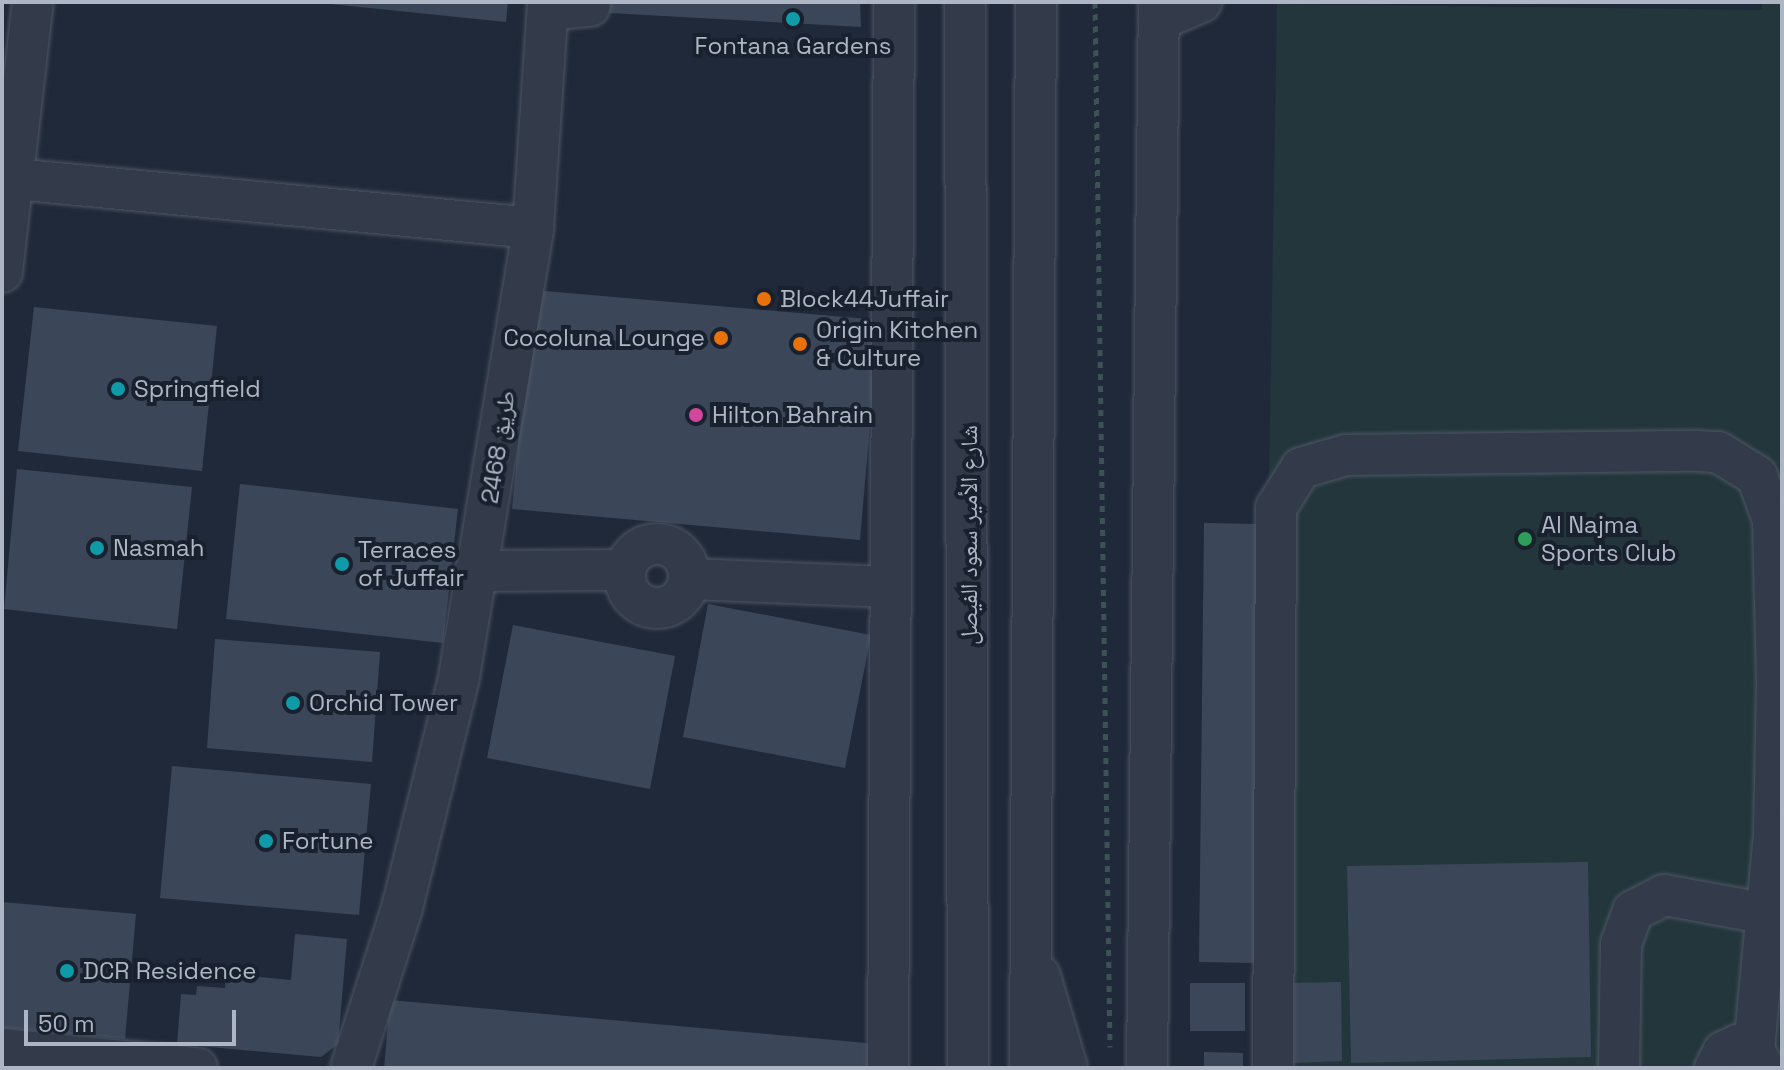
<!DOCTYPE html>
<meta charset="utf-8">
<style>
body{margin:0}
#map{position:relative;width:1784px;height:1070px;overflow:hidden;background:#202939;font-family:"Space Grotesk","Noto Naskh Arabic",sans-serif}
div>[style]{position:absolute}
.green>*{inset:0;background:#22363b}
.building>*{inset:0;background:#3b4759}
.path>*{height:5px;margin-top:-2.5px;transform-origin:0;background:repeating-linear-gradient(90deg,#3c5255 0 6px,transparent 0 12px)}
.roads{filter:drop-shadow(0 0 2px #4e5664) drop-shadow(0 0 2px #4e5664)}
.minor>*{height:40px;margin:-20px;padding:0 20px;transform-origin:20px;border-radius:20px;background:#333b4a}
.minor>.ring{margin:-20px;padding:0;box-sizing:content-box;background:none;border:40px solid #333b4a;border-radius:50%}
.dots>*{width:22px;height:22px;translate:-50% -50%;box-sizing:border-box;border:4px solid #19212e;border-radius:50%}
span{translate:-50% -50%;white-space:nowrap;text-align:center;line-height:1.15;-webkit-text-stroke:8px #19212e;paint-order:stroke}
.poi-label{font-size:24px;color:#aeb6c6}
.left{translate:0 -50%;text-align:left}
.right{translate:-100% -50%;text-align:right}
.street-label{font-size:24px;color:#aeb6c6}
.frame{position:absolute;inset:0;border:4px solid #aeb6c6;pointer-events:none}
.scale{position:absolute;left:24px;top:1010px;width:212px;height:36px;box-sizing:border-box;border:4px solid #aeb6c6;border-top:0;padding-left:10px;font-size:24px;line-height:28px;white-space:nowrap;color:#aeb6c6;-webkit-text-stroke:6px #19212e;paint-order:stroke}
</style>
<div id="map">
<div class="green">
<div style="clip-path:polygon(1762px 2px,1782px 2px,1782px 1068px,1259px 1068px,1277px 4px,1762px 10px)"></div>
</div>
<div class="building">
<div style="clip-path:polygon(311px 2px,508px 2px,506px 22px)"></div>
<div style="clip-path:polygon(590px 2px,860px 2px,861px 27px,591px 12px)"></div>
<div style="clip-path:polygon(533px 290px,879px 320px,860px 540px,512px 509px)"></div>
<div style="clip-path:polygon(34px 307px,217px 326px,202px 471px,18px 451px)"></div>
<div style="clip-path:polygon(17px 469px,192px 487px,177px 629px,4px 609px)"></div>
<div style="clip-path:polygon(240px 484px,458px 509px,443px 643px,226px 619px)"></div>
<div style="clip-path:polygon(1204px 523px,1259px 524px,1254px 963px,1199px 962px)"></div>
<div style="clip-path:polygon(708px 604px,871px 635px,845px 768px,683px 737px)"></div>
<div style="clip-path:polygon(513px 625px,675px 656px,650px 789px,487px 758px)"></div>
<div style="clip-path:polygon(215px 639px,380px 652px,372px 762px,207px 748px)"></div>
<div style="clip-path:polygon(172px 766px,371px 784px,359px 915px,160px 898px)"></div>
<div style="clip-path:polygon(1588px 862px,1591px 1057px,1351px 1063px,1347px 866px)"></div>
<div style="clip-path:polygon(2px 902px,136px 914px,125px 1039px,2px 1028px)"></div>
<div style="clip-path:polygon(295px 934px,347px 939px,338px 1044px,321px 1057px,177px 1044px,181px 994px,196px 995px,197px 986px,225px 988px,226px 974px,291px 980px)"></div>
<div style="clip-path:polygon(1341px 982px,1342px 1061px,1292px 1063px,1291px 983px)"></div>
<div style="clip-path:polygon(1190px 983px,1245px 983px,1245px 1031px,1190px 1031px)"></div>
<div style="clip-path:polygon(390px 1000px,877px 1044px,875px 1068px,384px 1068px)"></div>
<div style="clip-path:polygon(1204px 1052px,1243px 1053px,1243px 1068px,1204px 1068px)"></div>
</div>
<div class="path">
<div style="left:1095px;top:2px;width:1045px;rotate:89.18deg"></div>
</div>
<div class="roads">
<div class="minor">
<div style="left:965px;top:2px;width:1066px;rotate:89.84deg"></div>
<div style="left:548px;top:10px;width:42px;rotate:-5.4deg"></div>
<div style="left:1159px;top:20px;width:46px;rotate:-23.2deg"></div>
<div style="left:14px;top:179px;width:521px;rotate:5.39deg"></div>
<div style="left:2px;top:272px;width:272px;rotate:-83.5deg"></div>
<div class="ring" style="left:625px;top:544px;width:24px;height:24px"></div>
<div style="left:475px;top:571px;width:150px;rotate:-0.4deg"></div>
<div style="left:690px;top:579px;width:198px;rotate:2.3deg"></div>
<div style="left:1040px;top:976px;width:96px;rotate:73.6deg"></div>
<div style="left:2px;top:1049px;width:196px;rotate:5.6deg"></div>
<div style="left:351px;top:1068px;width:168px;rotate:-72.3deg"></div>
<div style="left:402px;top:908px;width:238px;rotate:-76.1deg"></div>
<div style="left:459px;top:677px;width:455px;rotate:-80.6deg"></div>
<div style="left:533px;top:228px;width:226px;rotate:-86.2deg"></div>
<div style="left:888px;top:1068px;width:1066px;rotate:-89.68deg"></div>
<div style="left:1030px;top:1068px;width:1066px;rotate:-89.68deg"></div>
<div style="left:1147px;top:1068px;width:1066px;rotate:-89.36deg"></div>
<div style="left:1273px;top:1068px;width:560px;rotate:-89.69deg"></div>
<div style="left:1276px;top:508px;width:47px;rotate:-58deg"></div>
<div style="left:1301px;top:468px;width:47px;rotate:-16.1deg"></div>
<div style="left:1346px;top:455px;width:350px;rotate:-0.7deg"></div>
<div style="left:1696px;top:451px;width:22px;rotate:3deg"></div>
<div style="left:1718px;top:452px;width:46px;rotate:31.6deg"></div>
<div style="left:1757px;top:476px;width:47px;rotate:70deg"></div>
<div style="left:1773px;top:520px;width:160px;rotate:88.6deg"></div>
<div style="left:1777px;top:680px;width:154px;rotate:91.1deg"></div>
<div style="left:1774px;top:834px;width:217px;rotate:95.3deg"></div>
<div style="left:1619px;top:1068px;width:124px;rotate:-89.1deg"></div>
<div style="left:1621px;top:944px;width:35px;rotate:-70deg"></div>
<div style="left:1633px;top:911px;width:35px;rotate:-27deg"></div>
<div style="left:1664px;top:895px;width:107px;rotate:10.3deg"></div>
<div style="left:1715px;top:1068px;width:18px;rotate:-63deg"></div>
<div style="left:1723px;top:1052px;width:17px;rotate:-25deg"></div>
<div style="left:1738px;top:1045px;width:17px;rotate:17deg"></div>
<div style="left:1754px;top:1050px;width:21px;rotate:61deg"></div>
</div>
</div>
<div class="dots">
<div style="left:793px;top:19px;background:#0f9aa8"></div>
<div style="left:764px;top:299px;background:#e8710a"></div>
<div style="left:721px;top:338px;background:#e8710a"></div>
<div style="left:800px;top:344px;background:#e8710a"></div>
<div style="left:118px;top:389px;background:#0f9aa8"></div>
<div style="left:696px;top:415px;background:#d1479c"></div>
<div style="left:1525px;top:539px;background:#2e9e5b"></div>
<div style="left:97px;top:548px;background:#0f9aa8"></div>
<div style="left:342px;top:564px;background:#0f9aa8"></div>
<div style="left:293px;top:703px;background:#0f9aa8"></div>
<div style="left:266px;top:841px;background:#0f9aa8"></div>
<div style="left:67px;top:971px;background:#0f9aa8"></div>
</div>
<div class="poi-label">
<span style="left:793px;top:46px">Fontana Gardens</span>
<span class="left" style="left:780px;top:299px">Block44Juffair</span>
<span class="left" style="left:816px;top:344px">Origin Kitchen<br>&amp; Culture</span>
<span class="right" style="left:705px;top:338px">Cocoluna Lounge</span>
<span class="left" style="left:134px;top:389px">Springfield</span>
<span class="left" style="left:712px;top:415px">Hilton Bahrain</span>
<span class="left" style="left:1541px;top:539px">Al Najma<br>Sports Club</span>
<span class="left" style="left:113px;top:548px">Nasmah</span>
<span class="left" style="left:358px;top:564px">Terraces<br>of Juffair</span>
<span class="left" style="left:309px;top:703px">Orchid Tower</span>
<span class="left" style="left:282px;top:841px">Fortune</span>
<span class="left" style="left:83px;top:971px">DCR Residence</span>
</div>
<div class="street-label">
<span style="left:498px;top:447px;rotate:-81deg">طريق 2468</span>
<span style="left:969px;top:535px;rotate:-90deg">شارع الأمير سعود الفيصل</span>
</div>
<div class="frame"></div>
<div class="scale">50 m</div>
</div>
